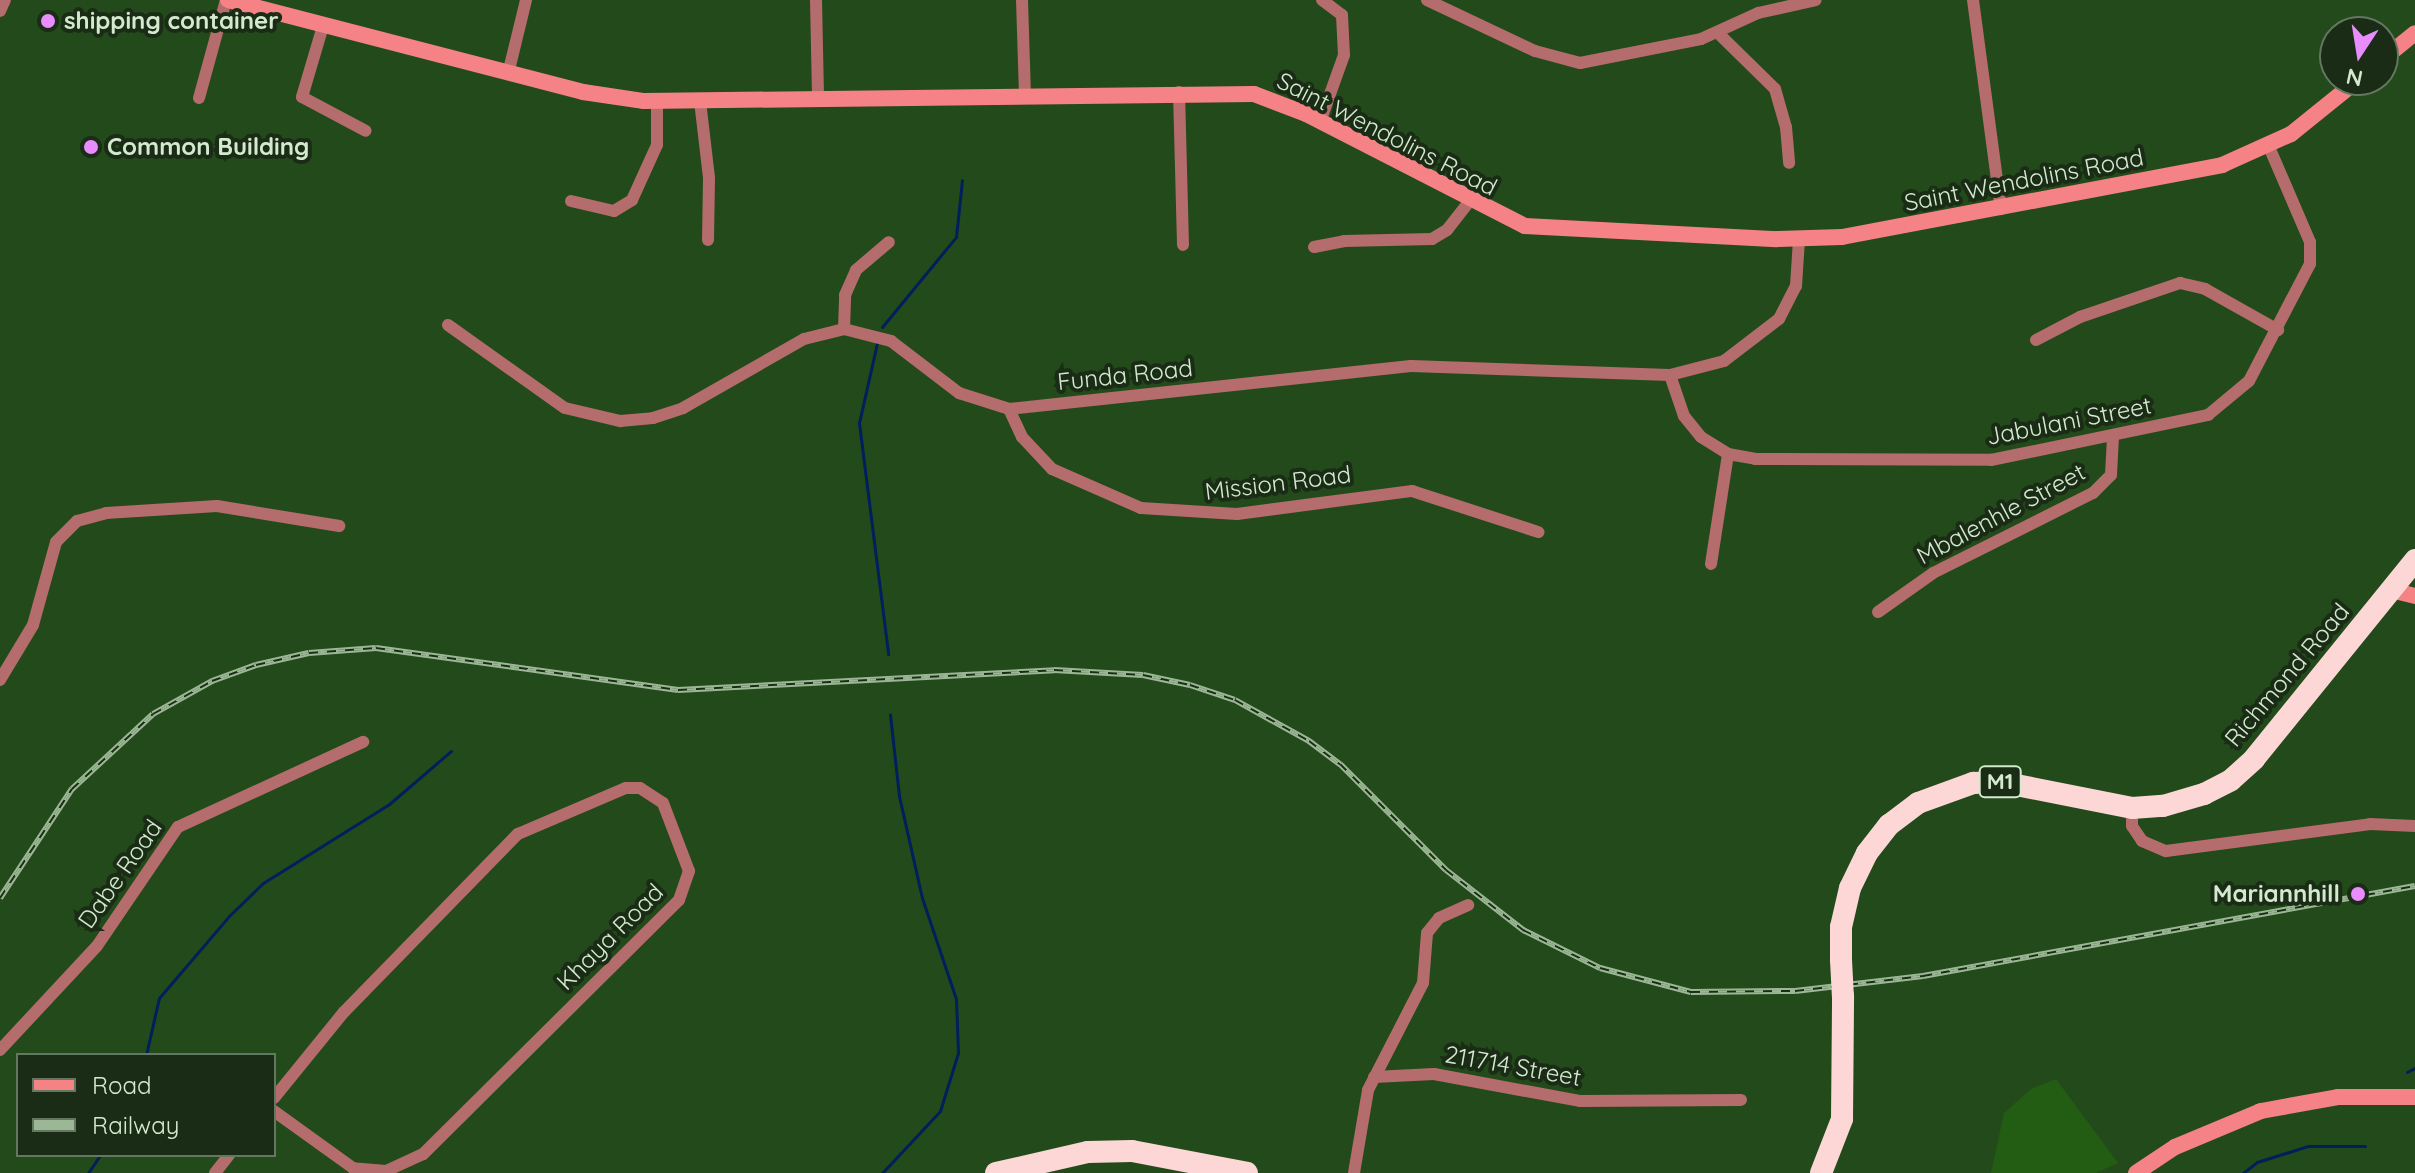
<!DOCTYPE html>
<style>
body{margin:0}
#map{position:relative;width:2415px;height:1173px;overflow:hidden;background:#234a1a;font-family:Quicksand,sans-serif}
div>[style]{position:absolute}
.green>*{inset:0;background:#235d14}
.stream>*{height:3px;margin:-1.5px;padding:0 1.5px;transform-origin:1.5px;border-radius:1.5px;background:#001f5b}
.street>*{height:12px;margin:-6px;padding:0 6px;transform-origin:6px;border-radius:6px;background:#b46c6c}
.secondary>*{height:16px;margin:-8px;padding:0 8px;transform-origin:8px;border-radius:8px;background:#f58385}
.highway>*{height:22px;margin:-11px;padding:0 11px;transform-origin:11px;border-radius:11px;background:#fcd7d6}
.rail>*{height:6px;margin-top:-3px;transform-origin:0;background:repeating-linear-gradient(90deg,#1a2b16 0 9px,#9cb796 0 18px);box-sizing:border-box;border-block:2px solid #9cb796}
.highway-bridge>*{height:22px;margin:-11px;padding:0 11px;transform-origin:11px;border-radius:11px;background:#fcd7d6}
.dots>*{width:22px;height:22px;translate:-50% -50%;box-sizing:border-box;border:4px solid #1a2b16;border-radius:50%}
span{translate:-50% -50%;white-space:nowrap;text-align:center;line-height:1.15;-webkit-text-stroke:8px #1a2b16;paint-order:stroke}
.shield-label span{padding:2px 6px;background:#1a2b16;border:2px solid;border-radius:6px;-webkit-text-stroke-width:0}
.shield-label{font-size:22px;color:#d4eacf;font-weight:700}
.poi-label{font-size:24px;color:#d4eacf;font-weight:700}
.left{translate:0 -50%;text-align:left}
.right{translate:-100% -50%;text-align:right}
.street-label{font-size:24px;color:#d4eacf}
.legend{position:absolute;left:16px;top:1053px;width:260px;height:104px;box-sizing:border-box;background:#1a2b16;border:2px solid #647760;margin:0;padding:10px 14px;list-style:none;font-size:24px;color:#d4eacf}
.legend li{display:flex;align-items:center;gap:16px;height:40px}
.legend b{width:40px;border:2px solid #647760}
.north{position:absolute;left:2319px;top:16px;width:80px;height:80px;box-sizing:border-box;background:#1a2b16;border:2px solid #647760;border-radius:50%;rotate:192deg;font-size:22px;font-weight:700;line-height:32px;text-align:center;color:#d4eacf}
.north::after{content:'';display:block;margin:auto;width:28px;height:36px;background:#e98dfe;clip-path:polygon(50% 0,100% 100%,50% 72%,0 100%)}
</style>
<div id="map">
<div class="green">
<div style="clip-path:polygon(2056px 1079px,2118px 1163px,2096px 1173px,1991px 1173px,2004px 1113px,2031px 1089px)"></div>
</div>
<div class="stream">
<div style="left:882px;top:327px;width:117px;rotate:-50.6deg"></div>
<div style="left:956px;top:237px;width:57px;rotate:-84deg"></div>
<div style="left:877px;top:343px;width:82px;rotate:102.7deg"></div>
<div style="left:859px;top:423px;width:233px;rotate:82.8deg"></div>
<div style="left:146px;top:1055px;width:58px;rotate:-77.2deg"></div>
<div style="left:159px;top:998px;width:109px;rotate:-49.5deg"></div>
<div style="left:230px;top:915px;width:46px;rotate:-44.1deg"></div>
<div style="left:263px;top:883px;width:147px;rotate:-32deg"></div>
<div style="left:388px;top:805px;width:83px;rotate:-40.6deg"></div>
<div style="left:2407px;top:1072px;width:9px;rotate:-27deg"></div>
<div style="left:88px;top:1173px;width:22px;rotate:-56deg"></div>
<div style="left:882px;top:1173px;width:85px;rotate:-46.9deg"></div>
<div style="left:940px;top:1111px;width:61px;rotate:-72.8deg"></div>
<div style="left:958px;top:1053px;width:54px;rotate:-92.1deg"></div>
<div style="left:956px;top:999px;width:107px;rotate:-108.6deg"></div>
<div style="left:922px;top:898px;width:105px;rotate:-102.7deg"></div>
<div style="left:899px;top:796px;width:82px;rotate:-96.3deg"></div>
<div style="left:2243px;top:1173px;width:18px;rotate:-38deg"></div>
<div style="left:2257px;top:1162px;width:53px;rotate:-17.4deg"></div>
<div style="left:2308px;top:1146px;width:57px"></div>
</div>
<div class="street">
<div style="left:816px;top:0;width:99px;rotate:88.8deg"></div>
<div style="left:1022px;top:0;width:95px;rotate:88.2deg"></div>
<div style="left:1427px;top:0;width:119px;rotate:25.3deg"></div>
<div style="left:1535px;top:51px;width:47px;rotate:14.9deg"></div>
<div style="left:1580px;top:63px;width:123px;rotate:-11.2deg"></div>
<div style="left:1701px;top:39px;width:63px;rotate:-24.5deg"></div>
<div style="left:1758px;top:13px;width:59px;rotate:-12.6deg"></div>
<div style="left:1973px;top:0;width:211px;rotate:82.4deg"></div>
<div style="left:0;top:11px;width:12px;rotate:-66deg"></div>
<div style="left:323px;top:26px;width:74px;rotate:106.5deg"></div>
<div style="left:302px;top:97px;width:72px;rotate:28deg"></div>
<div style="left:1718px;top:33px;width:80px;rotate:44.5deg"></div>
<div style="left:1775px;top:89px;width:40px;rotate:74deg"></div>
<div style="left:1786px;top:127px;width:36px;rotate:85deg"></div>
<div style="left:508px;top:74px;width:76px;rotate:-76.3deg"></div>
<div style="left:1179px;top:92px;width:153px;rotate:88.5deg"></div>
<div style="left:199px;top:98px;width:102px;rotate:-74.6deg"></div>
<div style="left:700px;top:101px;width:78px;rotate:83.3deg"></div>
<div style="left:709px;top:178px;width:62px;rotate:90.9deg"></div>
<div style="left:1320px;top:122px;width:71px;rotate:-70.3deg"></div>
<div style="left:1344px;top:55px;width:40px;rotate:-92.9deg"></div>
<div style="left:1342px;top:15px;width:25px;rotate:-143deg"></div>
<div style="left:571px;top:201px;width:44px;rotate:13.1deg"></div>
<div style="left:614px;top:211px;width:21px;rotate:-31deg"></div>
<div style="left:632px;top:200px;width:60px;rotate:-65.6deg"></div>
<div style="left:657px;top:145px;width:43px;rotate:-90deg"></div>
<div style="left:1314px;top:247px;width:31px;rotate:-11deg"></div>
<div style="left:1344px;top:241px;width:88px;rotate:-1.3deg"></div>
<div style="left:1432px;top:239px;width:17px;rotate:-31deg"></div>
<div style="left:1447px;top:230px;width:36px;rotate:-52deg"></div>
<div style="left:448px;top:325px;width:143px;rotate:35.4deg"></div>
<div style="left:565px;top:408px;width:57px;rotate:13.3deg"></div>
<div style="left:620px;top:421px;width:33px;rotate:-5deg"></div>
<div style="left:653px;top:418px;width:32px;rotate:-18deg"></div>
<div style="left:683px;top:408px;width:139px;rotate:-29.7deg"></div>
<div style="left:804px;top:339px;width:41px;rotate:-14deg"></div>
<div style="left:844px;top:329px;width:49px;rotate:14.3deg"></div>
<div style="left:891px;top:341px;width:86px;rotate:37.4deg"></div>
<div style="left:959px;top:393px;width:52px;rotate:17.7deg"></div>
<div style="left:1009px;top:409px;width:404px;rotate:-6.1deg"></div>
<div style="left:1411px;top:366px;width:259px;rotate:2deg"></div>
<div style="left:1670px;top:375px;width:56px;rotate:-14.5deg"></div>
<div style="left:1724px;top:361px;width:69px;rotate:-37.4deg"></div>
<div style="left:1779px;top:319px;width:37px;rotate:-63deg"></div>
<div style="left:1796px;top:286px;width:46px;rotate:-86.3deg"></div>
<div style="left:844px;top:329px;width:34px;rotate:-88deg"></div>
<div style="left:845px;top:295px;width:27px;rotate:-66deg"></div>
<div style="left:856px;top:270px;width:43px;rotate:-40.3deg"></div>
<div style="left:2036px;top:340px;width:50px;rotate:-27.6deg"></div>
<div style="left:2080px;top:317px;width:106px;rotate:-18.8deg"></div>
<div style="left:2180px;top:283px;width:26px;rotate:13deg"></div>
<div style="left:2205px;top:289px;width:84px;rotate:29.3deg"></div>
<div style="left:1670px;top:375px;width:43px;rotate:71.1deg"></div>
<div style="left:1684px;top:416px;width:27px;rotate:51deg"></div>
<div style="left:1701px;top:437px;width:32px;rotate:32deg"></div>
<div style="left:1728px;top:454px;width:27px;rotate:10deg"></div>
<div style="left:1755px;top:459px;width:236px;rotate:0.2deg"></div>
<div style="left:1991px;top:460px;width:222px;rotate:-11.7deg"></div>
<div style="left:2208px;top:415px;width:53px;rotate:-39.7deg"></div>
<div style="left:2249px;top:381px;width:132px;rotate:-62.5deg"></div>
<div style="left:2310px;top:264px;width:22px;rotate:-90deg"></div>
<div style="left:2310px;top:242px;width:103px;rotate:-113.3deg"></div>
<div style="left:1009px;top:409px;width:31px;rotate:65deg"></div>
<div style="left:1022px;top:437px;width:44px;rotate:46.8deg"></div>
<div style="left:1052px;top:469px;width:97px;rotate:23.7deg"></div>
<div style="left:1141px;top:508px;width:96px;rotate:3.6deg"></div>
<div style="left:1237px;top:514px;width:177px;rotate:-7.5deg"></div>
<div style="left:1412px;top:491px;width:133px;rotate:18deg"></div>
<div style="left:1711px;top:564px;width:111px;rotate:-81.2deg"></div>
<div style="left:1878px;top:612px;width:67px;rotate:-35.3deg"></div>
<div style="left:1933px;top:573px;width:179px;rotate:-26.6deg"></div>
<div style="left:2093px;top:493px;width:25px;rotate:-45deg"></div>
<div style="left:2111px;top:475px;width:38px;rotate:-87deg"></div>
<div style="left:0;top:680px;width:64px;rotate:-59deg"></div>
<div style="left:33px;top:625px;width:86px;rotate:-74.5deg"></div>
<div style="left:56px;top:542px;width:30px;rotate:-45deg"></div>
<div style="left:77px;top:521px;width:30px;rotate:-15deg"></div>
<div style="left:106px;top:513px;width:111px;rotate:-3.6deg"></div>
<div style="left:217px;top:506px;width:124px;rotate:9.3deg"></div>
<div style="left:2132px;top:808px;width:18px;rotate:90deg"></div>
<div style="left:2132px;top:826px;width:18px;rotate:56deg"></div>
<div style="left:2142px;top:841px;width:26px;rotate:23deg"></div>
<div style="left:2166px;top:851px;width:206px;rotate:-7.5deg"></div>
<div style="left:2370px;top:824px;width:45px;rotate:2.5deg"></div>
<div style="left:0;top:1050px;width:142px;rotate:-47deg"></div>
<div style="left:97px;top:946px;width:144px;rotate:-55.8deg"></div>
<div style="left:178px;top:827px;width:204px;rotate:-24.7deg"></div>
<div style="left:1374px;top:1077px;width:60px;rotate:-2.9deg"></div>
<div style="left:1434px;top:1074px;width:148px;rotate:10.5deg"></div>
<div style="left:1580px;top:1101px;width:161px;rotate:-0.4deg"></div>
<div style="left:274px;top:1098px;width:111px;rotate:-50.9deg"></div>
<div style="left:344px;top:1012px;width:249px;rotate:-45.7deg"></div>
<div style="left:518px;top:834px;width:117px;rotate:-23.1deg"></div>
<div style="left:626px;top:788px;width:14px"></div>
<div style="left:640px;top:788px;width:27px;rotate:33deg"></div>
<div style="left:663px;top:803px;width:73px;rotate:69.1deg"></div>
<div style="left:689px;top:871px;width:31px;rotate:109deg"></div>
<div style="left:679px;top:900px;width:361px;rotate:135.2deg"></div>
<div style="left:423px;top:1154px;width:41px;rotate:155.3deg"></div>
<div style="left:386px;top:1171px;width:33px;rotate:-175deg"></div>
<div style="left:353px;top:1168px;width:97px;rotate:-144.2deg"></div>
<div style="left:215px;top:1173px;width:23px;rotate:-52deg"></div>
<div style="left:1354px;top:1173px;width:84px;rotate:-80.4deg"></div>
<div style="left:1368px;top:1090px;width:120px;rotate:-62.8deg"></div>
<div style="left:1423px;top:983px;width:50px;rotate:-85.4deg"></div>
<div style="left:1427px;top:933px;width:19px;rotate:-51deg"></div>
<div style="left:1439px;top:918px;width:32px;rotate:-24deg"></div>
</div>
<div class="secondary">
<div style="left:228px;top:0;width:367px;rotate:14.5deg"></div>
<div style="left:583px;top:92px;width:62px;rotate:8.4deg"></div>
<div style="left:644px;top:101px;width:610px;rotate:-0.66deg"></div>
<div style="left:1254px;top:94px;width:56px;rotate:21deg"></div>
<div style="left:1306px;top:114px;width:246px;rotate:27.1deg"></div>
<div style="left:1525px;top:226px;width:252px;rotate:3deg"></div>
<div style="left:1777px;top:239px;width:65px;rotate:-1.8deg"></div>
<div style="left:1842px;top:237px;width:387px;rotate:-10.7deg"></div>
<div style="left:2222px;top:165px;width:76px;rotate:-24.2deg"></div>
<div style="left:2291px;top:134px;width:86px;rotate:-38.9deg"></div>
<div style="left:2383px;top:59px;width:41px;rotate:-39.1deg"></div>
<div style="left:2391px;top:590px;width:25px;rotate:14deg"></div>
<div style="left:2136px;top:1173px;width:47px;rotate:-33.7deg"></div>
<div style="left:2175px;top:1147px;width:93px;rotate:-22.7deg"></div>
<div style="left:2261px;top:1111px;width:78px;rotate:-10.3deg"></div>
<div style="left:2338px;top:1097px;width:77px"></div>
</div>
<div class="highway">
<div style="left:1841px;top:960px;width:33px;rotate:-90deg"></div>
<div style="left:1841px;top:927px;width:40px;rotate:-77deg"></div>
<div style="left:1850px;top:888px;width:39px;rotate:-64deg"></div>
<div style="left:1867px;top:853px;width:36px;rotate:-52deg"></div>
<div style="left:1889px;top:825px;width:36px;rotate:-37deg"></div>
<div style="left:1918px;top:803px;width:59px;rotate:-20deg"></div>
<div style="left:1973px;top:783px;width:28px;rotate:-2deg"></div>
<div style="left:2001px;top:782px;width:134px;rotate:11.2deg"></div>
<div style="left:2132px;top:808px;width:31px;rotate:-4deg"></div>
<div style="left:2163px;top:806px;width:43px;rotate:-16.3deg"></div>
<div style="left:2204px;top:794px;width:30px;rotate:-27deg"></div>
<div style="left:2231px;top:780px;width:31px;rotate:-42deg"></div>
<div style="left:2254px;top:759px;width:256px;rotate:-51deg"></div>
<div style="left:996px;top:1173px;width:94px;rotate:-12.9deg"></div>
<div style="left:1088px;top:1152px;width:44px;rotate:-1.3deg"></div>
<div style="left:1132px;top:1151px;width:117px;rotate:10.8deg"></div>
<div style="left:1821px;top:1173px;width:58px;rotate:-68.7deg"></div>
<div style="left:1842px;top:1119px;width:123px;rotate:-89.5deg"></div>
</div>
<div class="rail">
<div style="left:0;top:898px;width:131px;rotate:-56.6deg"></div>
<div style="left:72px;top:789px;width:110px;rotate:-42.8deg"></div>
<div style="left:153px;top:714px;width:68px;rotate:-29.2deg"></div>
<div style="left:212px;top:681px;width:47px;rotate:-20deg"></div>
<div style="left:256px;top:665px;width:54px;rotate:-12.8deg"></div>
<div style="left:309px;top:653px;width:67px;rotate:-4.3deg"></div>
<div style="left:376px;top:648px;width:305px;rotate:7.9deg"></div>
<div style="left:678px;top:690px;width:377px;rotate:-3deg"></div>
<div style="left:1054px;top:670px;width:89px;rotate:3.2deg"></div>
<div style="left:1143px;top:675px;width:48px;rotate:12deg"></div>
<div style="left:1190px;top:685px;width:47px;rotate:18.4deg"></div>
<div style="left:1235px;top:700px;width:85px;rotate:29deg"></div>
<div style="left:1309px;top:741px;width:39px;rotate:37deg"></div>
<div style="left:1340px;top:764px;width:150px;rotate:45deg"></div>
<div style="left:1446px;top:870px;width:98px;rotate:37.9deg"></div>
<div style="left:1523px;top:930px;width:86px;rotate:26.3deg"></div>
<div style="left:1600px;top:968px;width:94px;rotate:14.8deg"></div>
<div style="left:1691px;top:992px;width:104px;rotate:-0.6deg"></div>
<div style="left:1795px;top:991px;width:129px;rotate:-6.7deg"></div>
<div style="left:1923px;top:976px;width:500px;rotate:-10.37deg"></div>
</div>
<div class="highway-bridge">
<div style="left:1841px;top:960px;width:36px;rotate:87deg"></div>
</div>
<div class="dots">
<div style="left:48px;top:21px;background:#e98dfe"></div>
<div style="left:91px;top:147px;background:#e98dfe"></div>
<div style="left:2358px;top:894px;background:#e98dfe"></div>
</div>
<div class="shield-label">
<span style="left:2000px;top:782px">M1</span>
</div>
<div class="poi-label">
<span class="left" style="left:64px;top:21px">shipping container</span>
<span class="left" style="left:107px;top:147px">Common Building</span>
<span class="right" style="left:2340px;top:894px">Mariannhill</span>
</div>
<div class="street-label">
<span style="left:1387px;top:134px;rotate:27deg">Saint Wendolins Road</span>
<span style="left:2024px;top:180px;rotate:-11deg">Saint Wendolins Road</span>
<span style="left:1125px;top:375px;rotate:-6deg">Funda Road</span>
<span style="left:2069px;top:421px;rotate:-11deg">Jabulani Street</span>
<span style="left:1278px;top:483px;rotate:-7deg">Mission Road</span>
<span style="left:2001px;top:514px;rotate:-28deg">Mbalenhle Street</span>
<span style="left:2287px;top:675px;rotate:-50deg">Richmond Road</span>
<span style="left:120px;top:874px;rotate:-55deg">Dabe Road</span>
<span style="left:610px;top:937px;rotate:-45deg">Khaya Road</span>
<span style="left:1513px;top:1066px;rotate:10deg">211714 Street</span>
</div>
<ul class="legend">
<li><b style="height:10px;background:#f58385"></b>Road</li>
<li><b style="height:10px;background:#9cb796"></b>Railway</li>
</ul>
<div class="north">N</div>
</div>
